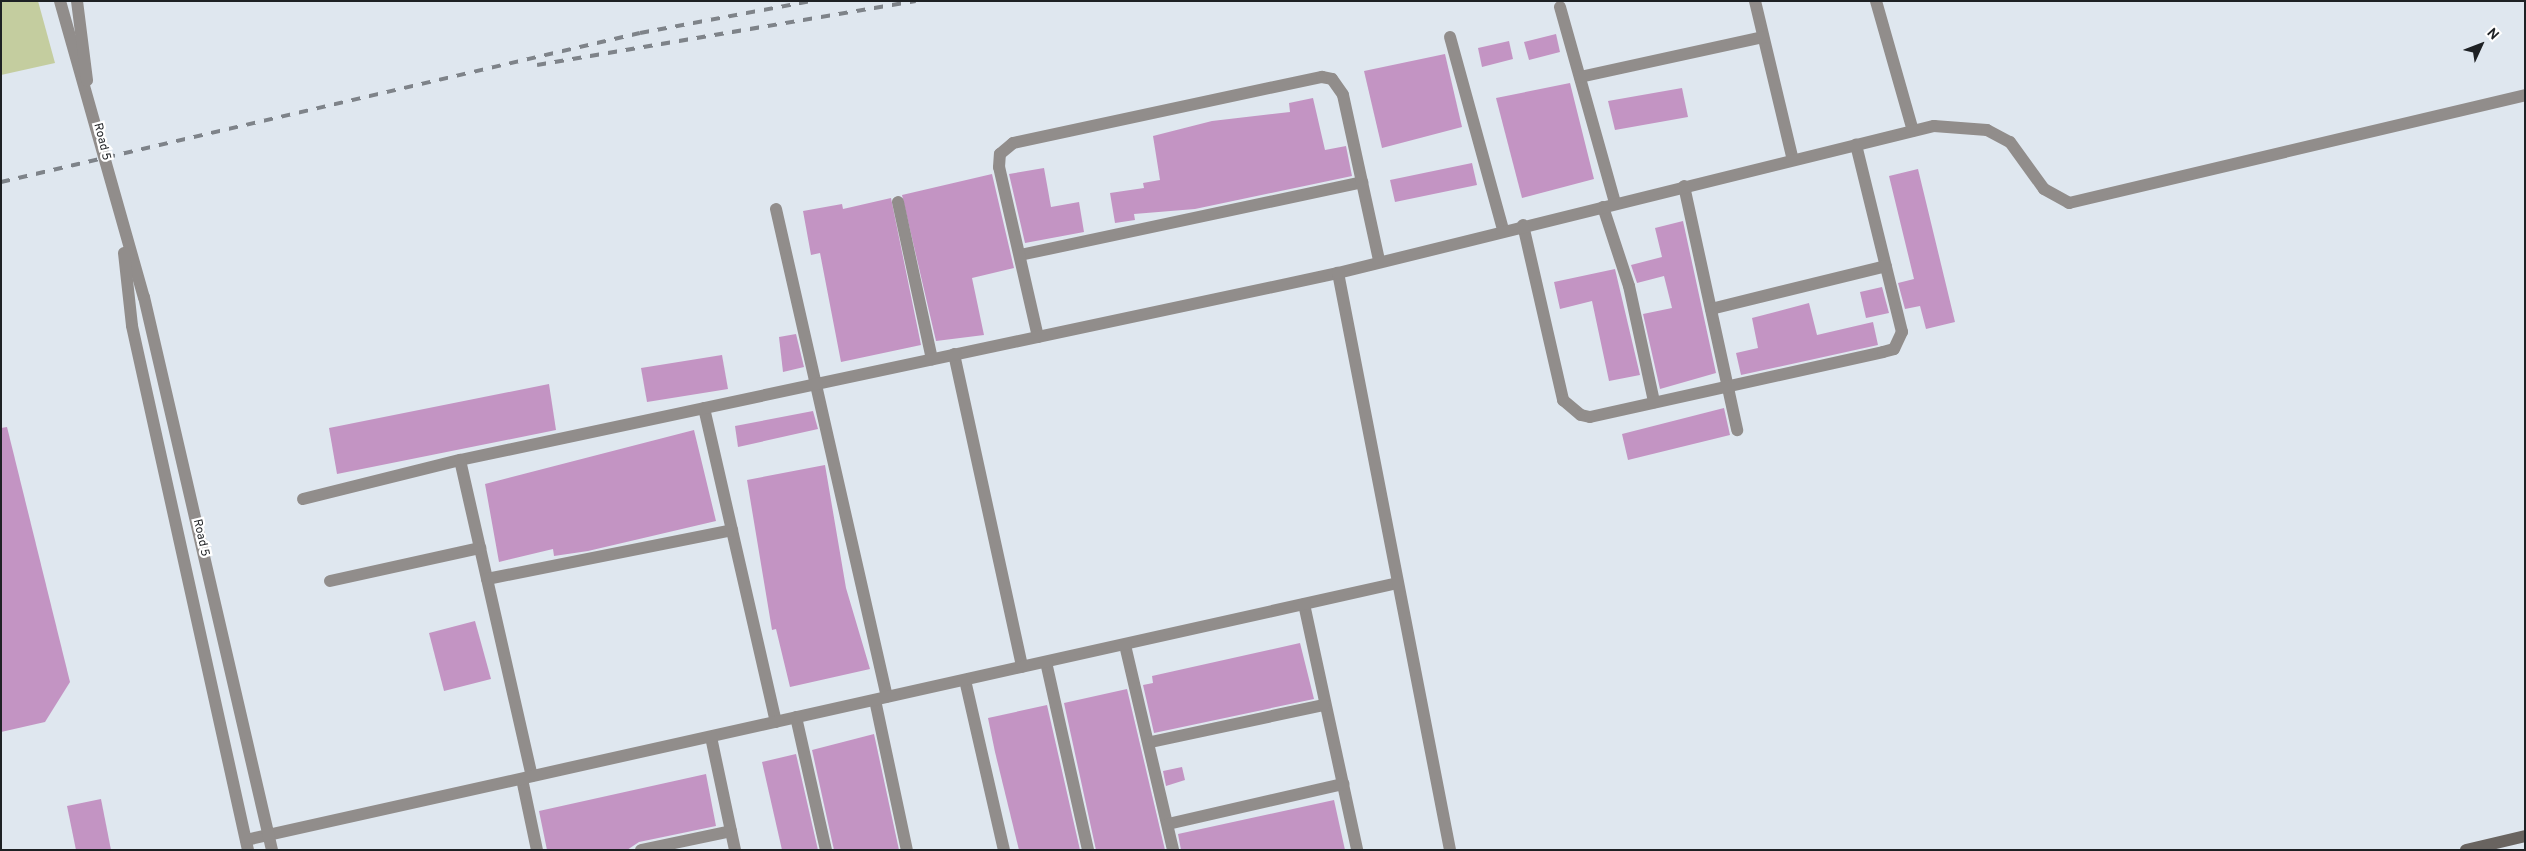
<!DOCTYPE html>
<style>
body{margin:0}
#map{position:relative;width:2526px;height:851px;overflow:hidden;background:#dfe7ef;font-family:Overpass,sans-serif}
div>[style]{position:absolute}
.green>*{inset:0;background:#c4cd9f}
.building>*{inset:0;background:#c394c3}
.minor>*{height:12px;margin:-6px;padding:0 6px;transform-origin:6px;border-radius:6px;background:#918d8b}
.tertiary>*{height:12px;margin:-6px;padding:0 6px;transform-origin:6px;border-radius:6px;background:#918d8b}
.secondary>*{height:12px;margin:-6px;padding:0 6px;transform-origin:6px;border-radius:6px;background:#696460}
.rail>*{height:4px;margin-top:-2px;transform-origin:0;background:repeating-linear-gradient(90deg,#7e8389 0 9px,transparent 0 18px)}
span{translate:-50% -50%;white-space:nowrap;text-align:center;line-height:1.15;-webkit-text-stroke:4.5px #fff;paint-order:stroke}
.street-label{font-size:12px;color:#1e2124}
.frame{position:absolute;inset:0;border:2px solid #1e2124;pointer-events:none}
.north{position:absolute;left:2456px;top:20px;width:50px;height:50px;-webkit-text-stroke:4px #fff;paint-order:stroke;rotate:47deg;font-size:14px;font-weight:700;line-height:20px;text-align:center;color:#1e2124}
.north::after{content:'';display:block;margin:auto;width:18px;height:22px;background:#1e2124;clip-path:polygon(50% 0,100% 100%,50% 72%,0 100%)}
</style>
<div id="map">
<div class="green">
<div style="clip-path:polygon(1px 1px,38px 1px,55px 63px,1px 75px)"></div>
</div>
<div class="building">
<div style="clip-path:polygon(1556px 34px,1560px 52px,1529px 60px,1524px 42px)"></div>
<div style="clip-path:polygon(1509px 41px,1513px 59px,1482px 67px,1478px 48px)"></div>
<div style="clip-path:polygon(1445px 54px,1462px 127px,1382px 148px,1364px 71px)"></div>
<div style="clip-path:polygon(1570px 83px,1594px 179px,1522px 198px,1496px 98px)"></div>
<div style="clip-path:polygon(1682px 88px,1688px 117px,1615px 130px,1608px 101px)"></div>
<div style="clip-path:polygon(1313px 98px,1325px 150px,1346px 146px,1352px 176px,1195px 209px,1134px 214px,1135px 220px,1115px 223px,1110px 193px,1144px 188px,1143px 183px,1160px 180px,1153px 136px,1212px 121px,1290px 112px,1289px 103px)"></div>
<div style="clip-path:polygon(1472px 163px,1477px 185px,1395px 202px,1390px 180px)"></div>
<div style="clip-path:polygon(1044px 168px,1051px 207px,1079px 202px,1084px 232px,1025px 243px,1009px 174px)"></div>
<div style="clip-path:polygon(1918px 169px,1955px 322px,1926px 329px,1920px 306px,1905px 309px,1898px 283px,1914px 279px,1889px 176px)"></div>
<div style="clip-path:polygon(992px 174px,1014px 268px,972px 278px,984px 335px,936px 341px,902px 195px)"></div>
<div style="clip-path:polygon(891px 198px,921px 345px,841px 362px,820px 253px,811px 255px,803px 211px,842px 204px,843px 209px)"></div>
<div style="clip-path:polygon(1683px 221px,1716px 373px,1660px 389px,1643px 314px,1672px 308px,1664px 276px,1637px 283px,1631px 265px,1662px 257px,1655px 228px)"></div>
<div style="clip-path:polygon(1615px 269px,1640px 375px,1609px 381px,1592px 301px,1560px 309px,1554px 282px)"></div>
<div style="clip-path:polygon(1882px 287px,1889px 313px,1866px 318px,1860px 292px)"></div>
<div style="clip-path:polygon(1809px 303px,1817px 335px,1873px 322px,1878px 345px,1741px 375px,1736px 353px,1758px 348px,1752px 318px)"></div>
<div style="clip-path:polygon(796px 334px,804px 367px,783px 372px,779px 337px)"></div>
<div style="clip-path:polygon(722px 355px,728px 389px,647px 402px,641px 368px)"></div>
<div style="clip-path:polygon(549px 384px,556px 430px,337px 474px,329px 428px)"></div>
<div style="clip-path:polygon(1724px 408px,1730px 435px,1628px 460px,1622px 434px)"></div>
<div style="clip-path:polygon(813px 411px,818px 429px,738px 447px,735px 426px)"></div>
<div style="clip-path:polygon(7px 427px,70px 682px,45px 722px,1px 732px,1px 428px)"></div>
<div style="clip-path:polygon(694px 430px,716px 521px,588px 551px,554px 556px,553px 549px,499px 562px,485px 484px)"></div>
<div style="clip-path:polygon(825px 465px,846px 588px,870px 669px,790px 687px,776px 629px,772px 630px,747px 480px)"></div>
<div style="clip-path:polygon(475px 621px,491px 679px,444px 691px,429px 633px)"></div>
<div style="clip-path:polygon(1300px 643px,1314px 699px,1154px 733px,1143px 685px,1153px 683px,1152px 676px)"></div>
<div style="clip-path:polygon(1127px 689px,1165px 850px,1096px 850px,1064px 703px)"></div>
<div style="clip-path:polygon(1047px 705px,1080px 850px,1019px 850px,995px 752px,988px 718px)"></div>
<div style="clip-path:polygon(874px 734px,899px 850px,834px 850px,812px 750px)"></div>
<div style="clip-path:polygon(796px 754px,818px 850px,782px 850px,762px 762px)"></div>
<div style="clip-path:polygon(1182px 767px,1185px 780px,1166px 786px,1163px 771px)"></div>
<div style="clip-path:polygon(706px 774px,716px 826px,639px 842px,627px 850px,547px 850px,539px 811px)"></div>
<div style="clip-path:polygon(101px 799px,111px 850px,76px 850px,67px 806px)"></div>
<div style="clip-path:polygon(1334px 800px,1345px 850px,1181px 850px,1178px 834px)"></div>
</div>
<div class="minor">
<div style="left:1755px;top:1px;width:163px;rotate:76.6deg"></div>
<div style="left:1876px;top:1px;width:135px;rotate:74.1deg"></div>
<div style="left:1560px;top:7px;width:204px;rotate:74.3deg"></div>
<div style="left:1450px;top:37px;width:200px;rotate:74.6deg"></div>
<div style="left:1580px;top:77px;width:187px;rotate:-12.3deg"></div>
<div style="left:1684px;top:186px;width:250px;rotate:77.7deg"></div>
<div style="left:898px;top:202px;width:161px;rotate:77.8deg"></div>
<div style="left:1603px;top:207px;width:83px;rotate:71.8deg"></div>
<div style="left:1629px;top:286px;width:119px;rotate:77.8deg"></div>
<div style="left:776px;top:209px;width:500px;rotate:77.19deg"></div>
<div style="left:1523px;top:225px;width:180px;rotate:77.1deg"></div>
<div style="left:1563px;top:400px;width:23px;rotate:40deg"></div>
<div style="left:1581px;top:415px;width:9px;rotate:13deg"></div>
<div style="left:1590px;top:417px;width:300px;rotate:-12.5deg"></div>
<div style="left:1883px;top:352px;width:11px;rotate:-15deg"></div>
<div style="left:1894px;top:349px;width:19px;rotate:-65deg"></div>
<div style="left:1902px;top:332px;width:193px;rotate:-103.8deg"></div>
<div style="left:1020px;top:255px;width:350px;rotate:-12deg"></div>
<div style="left:1711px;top:309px;width:180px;rotate:-13.8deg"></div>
<div style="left:1038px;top:337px;width:174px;rotate:-102.9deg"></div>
<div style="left:999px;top:167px;width:13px;rotate:-86deg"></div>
<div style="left:1000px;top:154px;width:17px;rotate:-40deg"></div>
<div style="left:1013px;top:143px;width:316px;rotate:-12.1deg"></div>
<div style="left:1322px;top:77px;width:10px;rotate:11deg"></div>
<div style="left:1332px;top:79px;width:19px;rotate:55deg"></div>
<div style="left:1343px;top:95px;width:169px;rotate:77.7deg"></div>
<div style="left:954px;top:354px;width:320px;rotate:77.7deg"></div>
<div style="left:704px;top:408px;width:322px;rotate:77.1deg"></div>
<div style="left:460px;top:460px;width:898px;rotate:-12.02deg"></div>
<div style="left:303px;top:499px;width:162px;rotate:-14deg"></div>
<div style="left:460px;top:460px;width:324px;rotate:77.2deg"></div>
<div style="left:487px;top:579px;width:250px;rotate:-11.3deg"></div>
<div style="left:330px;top:581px;width:154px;rotate:-12.4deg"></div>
<div style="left:1304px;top:604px;width:252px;rotate:77.8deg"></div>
<div style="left:1125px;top:645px;width:211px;rotate:76.8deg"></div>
<div style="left:1046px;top:662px;width:193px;rotate:77.4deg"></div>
<div style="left:965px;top:680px;width:174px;rotate:77.1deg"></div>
<div style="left:875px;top:700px;width:153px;rotate:78deg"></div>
<div style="left:796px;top:717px;width:136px;rotate:77.3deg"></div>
<div style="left:711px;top:737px;width:116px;rotate:78deg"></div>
<div style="left:1151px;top:742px;width:176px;rotate:-12.1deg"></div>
<div style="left:522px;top:779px;width:73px;rotate:78.1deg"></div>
<div style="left:1168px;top:824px;width:180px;rotate:-12.9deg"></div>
<div style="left:246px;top:840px;width:1180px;rotate:-12.58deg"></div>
<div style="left:641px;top:850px;width:92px;rotate:-11.9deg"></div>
<div style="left:1450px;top:850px;width:588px;rotate:-100.98deg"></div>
<div style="left:1338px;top:273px;width:614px;rotate:-13.86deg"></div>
<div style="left:1934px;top:126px;width:53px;rotate:4.3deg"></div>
<div style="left:1987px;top:130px;width:26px;rotate:28deg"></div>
<div style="left:2010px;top:142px;width:58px;rotate:54.1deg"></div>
<div style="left:2044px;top:189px;width:29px;rotate:29deg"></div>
<div style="left:2069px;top:203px;width:469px;rotate:-13.3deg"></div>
</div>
<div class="tertiary">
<div style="left:60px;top:1px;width:308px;rotate:74.2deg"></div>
<div style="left:144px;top:297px;width:568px;rotate:76.97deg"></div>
<div style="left:77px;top:1px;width:80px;rotate:82.8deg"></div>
<div style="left:124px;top:253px;width:73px;rotate:83.7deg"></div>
<div style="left:132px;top:326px;width:537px;rotate:77.52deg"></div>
</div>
<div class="secondary">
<div style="left:2466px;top:850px;width:61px;rotate:-13.3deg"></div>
</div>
<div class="rail">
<div style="left:537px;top:65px;width:384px;rotate:-9.6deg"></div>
<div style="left:1px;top:182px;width:656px;rotate:-13.13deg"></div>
<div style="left:640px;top:33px;width:174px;rotate:-10.6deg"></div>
</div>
<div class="street-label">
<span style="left:101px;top:142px;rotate:76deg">Road 5</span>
<span style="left:200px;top:538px;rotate:77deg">Road 5</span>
</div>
<div class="frame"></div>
<div class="north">N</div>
</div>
